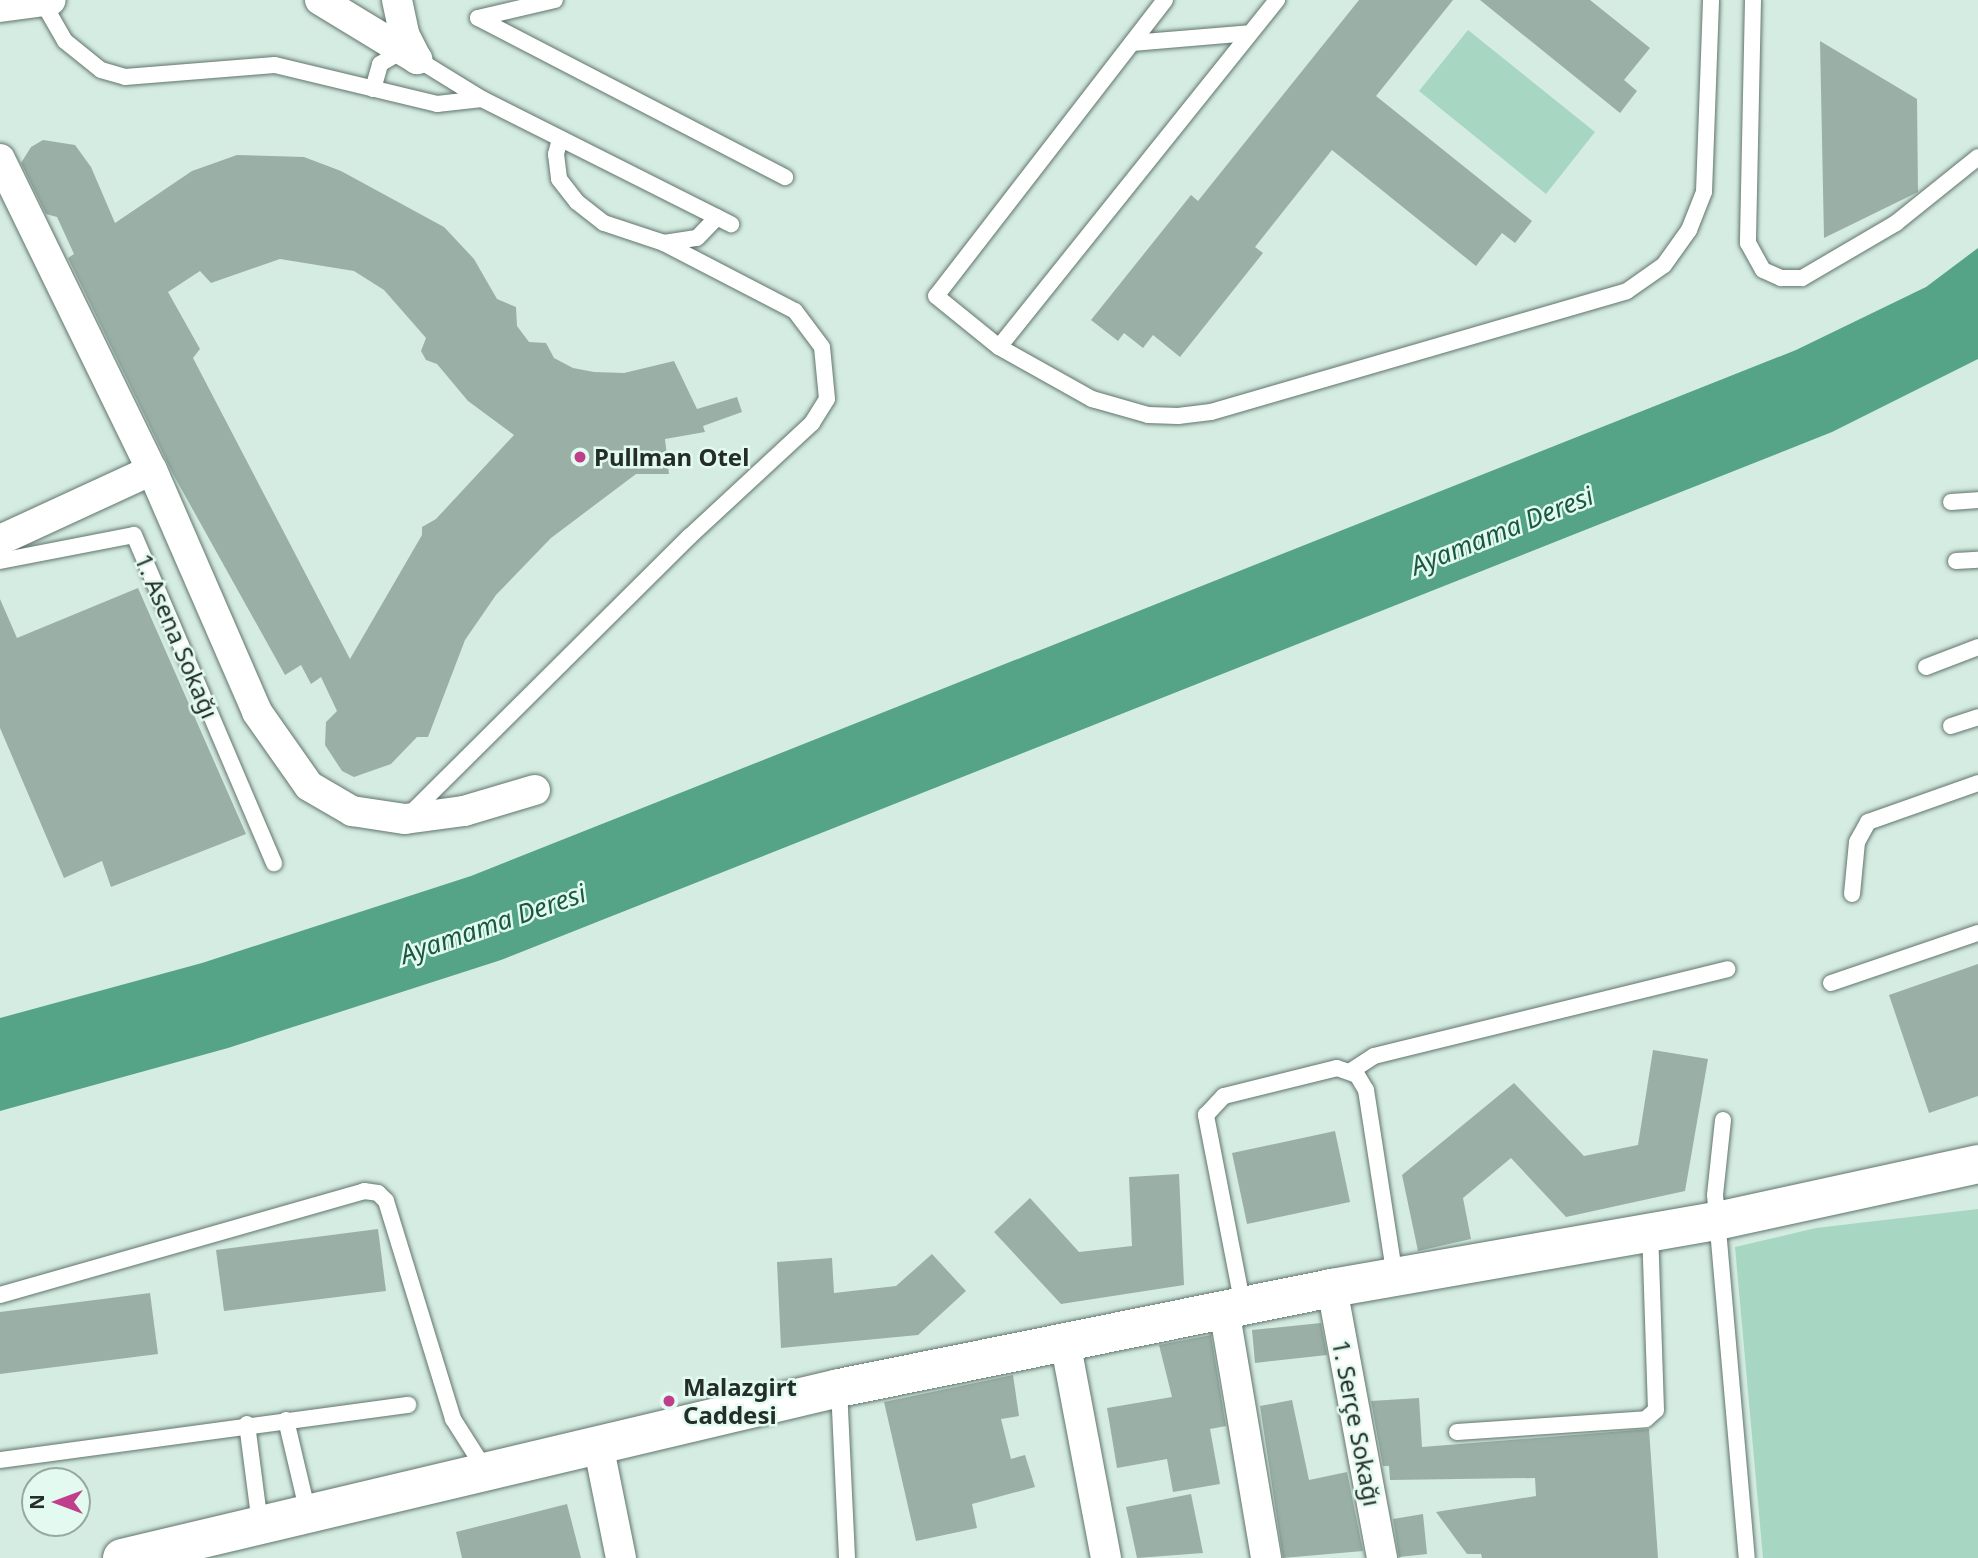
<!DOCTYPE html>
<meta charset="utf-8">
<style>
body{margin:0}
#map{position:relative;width:1978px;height:1558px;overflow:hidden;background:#d5ece2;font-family:"Noto Sans",sans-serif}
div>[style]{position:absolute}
.green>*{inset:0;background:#a7d7c3}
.water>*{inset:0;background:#55a488}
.building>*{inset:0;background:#9ab0a7}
.roads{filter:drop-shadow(0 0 2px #61756d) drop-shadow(0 0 2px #61756d)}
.service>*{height:16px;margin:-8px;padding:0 8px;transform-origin:8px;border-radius:8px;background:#fff}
.minor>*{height:30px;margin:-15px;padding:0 15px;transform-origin:15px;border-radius:15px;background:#fff}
.secondary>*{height:38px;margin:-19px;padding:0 19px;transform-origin:19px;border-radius:19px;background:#fff}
.dots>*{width:19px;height:19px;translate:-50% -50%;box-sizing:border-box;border:4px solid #e3faf0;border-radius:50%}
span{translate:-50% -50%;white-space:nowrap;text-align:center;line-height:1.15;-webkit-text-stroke:5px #e3faf0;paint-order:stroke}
.poi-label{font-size:24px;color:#242d29;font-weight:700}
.left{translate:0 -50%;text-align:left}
.street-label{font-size:24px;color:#242d29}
.water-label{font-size:26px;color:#195844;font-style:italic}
.north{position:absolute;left:21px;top:1467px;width:70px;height:70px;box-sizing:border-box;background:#e3faf0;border:2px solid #97a8a0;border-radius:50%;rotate:270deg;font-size:19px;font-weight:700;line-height:28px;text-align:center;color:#242d29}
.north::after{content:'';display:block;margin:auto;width:24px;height:32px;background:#bf3f8a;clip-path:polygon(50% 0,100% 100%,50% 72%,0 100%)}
</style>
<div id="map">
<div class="green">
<div style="clip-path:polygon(1468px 30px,1595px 132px,1546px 194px,1419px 91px)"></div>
<div style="clip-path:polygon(1978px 1209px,1978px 1558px,1763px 1558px,1735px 1247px,1816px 1228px)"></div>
</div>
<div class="water">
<div style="clip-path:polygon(1978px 248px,1978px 359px,1832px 432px,501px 960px,228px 1048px,0 1111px,0 1018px,202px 963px,471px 876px,1796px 350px,1926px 287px)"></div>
</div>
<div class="building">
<div style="clip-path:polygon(1359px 0,1453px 0,1376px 96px,1532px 221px,1515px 243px,1502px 233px,1476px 266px,1332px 150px,1255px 247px,1263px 253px,1180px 357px,1153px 335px,1143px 348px,1124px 333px,1118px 341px,1091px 320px,1191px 195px,1198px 201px)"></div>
<div style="clip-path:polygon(1480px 0,1590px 0,1650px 48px,1624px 80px,1637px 91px,1620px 113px)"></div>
<div style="clip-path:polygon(1820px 41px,1917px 99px,1918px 192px,1824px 238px)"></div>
<div style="clip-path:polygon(evenodd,43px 140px,75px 145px,91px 167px,115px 223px,192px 171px,237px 155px,304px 157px,341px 171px,444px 227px,474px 259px,497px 299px,516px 307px,517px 326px,529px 342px,546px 343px,554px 358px,573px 368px,594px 372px,624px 373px,674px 361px,697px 409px,737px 397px,742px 412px,703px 426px,705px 432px,665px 439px,669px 474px,636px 474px,551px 538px,496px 595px,465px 640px,428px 737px,417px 737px,391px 764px,354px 777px,342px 771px,325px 745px,326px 722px,337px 711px,321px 677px,311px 684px,301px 665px,285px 675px,173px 474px,68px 258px,74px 254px,57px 217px,46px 214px,21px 163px,31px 147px,43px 140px,280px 259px,354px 271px,384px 290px,426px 338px,421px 351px,426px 360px,437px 364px,468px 401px,514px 435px,436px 519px,422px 527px,422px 535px,350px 659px,193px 358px,200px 349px,168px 292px,200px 271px,211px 283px,280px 259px)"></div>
<div style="clip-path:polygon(138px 588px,246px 834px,111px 887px,102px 861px,64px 878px,0 728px,0 599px,17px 638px)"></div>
<div style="clip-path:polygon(1978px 964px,1978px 1096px,1929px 1113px,1889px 995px)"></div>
<div style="clip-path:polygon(1653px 1050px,1708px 1059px,1685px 1191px,1566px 1217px,1511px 1158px,1463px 1198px,1471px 1239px,1418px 1251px,1402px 1175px,1514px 1083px,1584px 1156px,1638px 1145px)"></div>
<div style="clip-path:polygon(1335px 1131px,1350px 1202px,1247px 1224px,1232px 1153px)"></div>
<div style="clip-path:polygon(1179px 1174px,1184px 1285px,1061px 1304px,994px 1232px,1030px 1198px,1079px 1252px,1132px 1246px,1129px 1177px)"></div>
<div style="clip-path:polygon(378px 1229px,386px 1291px,224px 1311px,216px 1250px)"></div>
<div style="clip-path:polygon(932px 1254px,966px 1291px,918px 1335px,781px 1348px,777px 1262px,832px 1258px,834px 1293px,896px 1286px)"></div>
<div style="clip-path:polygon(150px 1293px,158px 1354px,0 1374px,0 1312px)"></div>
<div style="clip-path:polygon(1321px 1323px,1327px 1355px,1255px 1363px,1252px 1330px)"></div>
<div style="clip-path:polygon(1211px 1335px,1226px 1426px,1210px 1429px,1220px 1484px,1173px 1492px,1167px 1459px,1117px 1468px,1107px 1408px,1172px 1397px,1159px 1345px)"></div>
<div style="clip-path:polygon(1013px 1375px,1019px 1416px,1001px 1419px,1011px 1459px,1025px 1455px,1035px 1487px,972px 1504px,977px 1528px,916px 1541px,884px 1402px)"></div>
<div style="clip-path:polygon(1419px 1398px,1422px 1447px,1649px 1429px,1658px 1558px,1482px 1558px,1481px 1554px,1467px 1554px,1436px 1512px,1536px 1496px,1535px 1478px,1390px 1480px,1389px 1466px,1383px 1466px,1371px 1401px)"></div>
<div style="clip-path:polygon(1292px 1400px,1309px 1480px,1347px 1472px,1363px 1551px,1283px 1558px,1260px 1406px)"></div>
<div style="clip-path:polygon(1191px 1494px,1203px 1553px,1137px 1558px,1126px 1507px)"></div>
<div style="clip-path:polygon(567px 1504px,581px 1558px,462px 1558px,456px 1532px)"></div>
<div style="clip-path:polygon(1423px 1514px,1427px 1554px,1399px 1557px,1393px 1519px)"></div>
</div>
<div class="roads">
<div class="service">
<div style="left:1165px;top:0;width:374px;rotate:127.7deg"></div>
<div style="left:936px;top:296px;width:81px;rotate:39deg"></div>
<div style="left:999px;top:347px;width:107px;rotate:29.2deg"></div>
<div style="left:1092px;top:399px;width:58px;rotate:15.9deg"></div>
<div style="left:1148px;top:415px;width:30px;rotate:2deg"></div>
<div style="left:1178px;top:416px;width:33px;rotate:-7deg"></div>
<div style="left:1211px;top:412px;width:433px;rotate:-16.2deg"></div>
<div style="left:1627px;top:291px;width:45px;rotate:-35.1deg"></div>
<div style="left:1664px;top:265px;width:43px;rotate:-54.5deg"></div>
<div style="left:1689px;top:230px;width:41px;rotate:-68.5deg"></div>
<div style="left:1704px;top:192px;width:192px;rotate:-87.9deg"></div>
<div style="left:1753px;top:0;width:243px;rotate:91.2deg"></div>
<div style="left:1748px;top:243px;width:31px;rotate:61deg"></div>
<div style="left:1763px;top:270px;width:20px;rotate:24deg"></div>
<div style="left:1781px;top:278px;width:21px"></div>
<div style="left:1802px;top:278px;width:109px;rotate:-30.3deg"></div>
<div style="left:1896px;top:223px;width:105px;rotate:-38.8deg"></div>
<div style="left:42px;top:1px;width:46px;rotate:60.1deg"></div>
<div style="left:65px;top:41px;width:46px;rotate:38.9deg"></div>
<div style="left:101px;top:70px;width:25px;rotate:16deg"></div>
<div style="left:125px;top:77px;width:150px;rotate:-4.6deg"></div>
<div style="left:275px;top:65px;width:167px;rotate:13.5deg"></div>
<div style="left:437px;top:104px;width:45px;rotate:-6.3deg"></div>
<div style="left:478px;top:18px;width:346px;rotate:27.4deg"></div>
<div style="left:478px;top:18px;width:79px;rotate:-13.2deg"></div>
<div style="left:1132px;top:43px;width:118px;rotate:-4.8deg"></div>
<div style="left:417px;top:59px;width:76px;rotate:31.6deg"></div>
<div style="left:482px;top:99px;width:279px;rotate:26.7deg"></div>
<div style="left:373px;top:89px;width:26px;rotate:-74deg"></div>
<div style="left:380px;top:64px;width:27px;rotate:-31deg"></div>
<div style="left:560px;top:139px;width:16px;rotate:105deg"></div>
<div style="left:556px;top:154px;width:25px;rotate:83deg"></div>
<div style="left:559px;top:179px;width:29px;rotate:52deg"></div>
<div style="left:577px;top:202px;width:34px;rotate:38deg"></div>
<div style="left:604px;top:223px;width:63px;rotate:18.4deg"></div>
<div style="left:664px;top:243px;width:33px;rotate:-9deg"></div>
<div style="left:697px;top:238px;width:29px;rotate:-46deg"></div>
<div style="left:999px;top:347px;width:445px;rotate:-51.3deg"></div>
<div style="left:1951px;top:502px;width:27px;rotate:-4deg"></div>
<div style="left:0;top:561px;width:136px;rotate:-11deg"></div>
<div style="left:134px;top:535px;width:357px;rotate:66.9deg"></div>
<div style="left:1956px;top:561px;width:22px;rotate:-3deg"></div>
<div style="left:1926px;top:667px;width:56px;rotate:-21deg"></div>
<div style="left:1951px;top:726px;width:28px;rotate:-18deg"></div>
<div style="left:409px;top:815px;width:395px;rotate:-44.8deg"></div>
<div style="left:689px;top:537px;width:168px;rotate:-42.8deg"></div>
<div style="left:812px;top:423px;width:28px;rotate:-58deg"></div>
<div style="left:827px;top:399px;width:52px;rotate:-95.5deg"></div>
<div style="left:822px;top:347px;width:45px;rotate:-126.9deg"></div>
<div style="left:795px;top:311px;width:148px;rotate:-152.6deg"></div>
<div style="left:1852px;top:894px;width:52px;rotate:-84.5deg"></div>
<div style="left:1857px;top:842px;width:23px;rotate:-61deg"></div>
<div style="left:1868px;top:822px;width:117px;rotate:-19.5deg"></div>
<div style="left:1831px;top:983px;width:155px;rotate:-18.8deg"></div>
<div style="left:1351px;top:1071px;width:27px;rotate:-33deg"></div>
<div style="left:1374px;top:1056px;width:364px;rotate:-13.8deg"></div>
<div style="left:1723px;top:1120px;width:75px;rotate:96.1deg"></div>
<div style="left:1715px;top:1195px;width:364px;rotate:85deg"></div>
<div style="left:0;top:1295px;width:379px;rotate:-15.9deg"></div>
<div style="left:364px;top:1191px;width:14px;rotate:8deg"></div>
<div style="left:378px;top:1193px;width:11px;rotate:45deg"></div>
<div style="left:386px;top:1201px;width:228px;rotate:72.9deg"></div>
<div style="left:453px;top:1419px;width:62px;rotate:57.6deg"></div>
<div style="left:1243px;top:1306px;width:195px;rotate:-101deg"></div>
<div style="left:1206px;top:1115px;width:26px;rotate:-47deg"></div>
<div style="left:1224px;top:1096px;width:116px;rotate:-13.9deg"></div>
<div style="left:1337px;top:1068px;width:21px;rotate:19deg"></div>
<div style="left:1357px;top:1075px;width:17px;rotate:59deg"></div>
<div style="left:1366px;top:1090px;width:189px;rotate:81.2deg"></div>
<div style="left:839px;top:1388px;width:170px;rotate:87.3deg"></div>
<div style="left:286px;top:1420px;width:96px;rotate:76.7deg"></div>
<div style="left:247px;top:1424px;width:101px;rotate:82.6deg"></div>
<div style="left:1457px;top:1432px;width:189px;rotate:-3.9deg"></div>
<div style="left:1646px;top:1419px;width:13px;rotate:-42deg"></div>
<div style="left:1656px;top:1410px;width:177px;rotate:-91.9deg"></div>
<div style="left:0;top:1460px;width:412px;rotate:-7.7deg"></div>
</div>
<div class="minor">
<div style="left:320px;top:0;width:114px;rotate:31.3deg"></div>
<div style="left:397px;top:0;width:35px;rotate:78deg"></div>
<div style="left:404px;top:34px;width:28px;rotate:63deg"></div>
<div style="left:0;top:7px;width:51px;rotate:-7.8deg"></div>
<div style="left:0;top:159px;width:346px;rotate:64deg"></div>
<div style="left:0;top:540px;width:167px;rotate:-24.7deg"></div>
<div style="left:152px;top:470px;width:264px;rotate:66.5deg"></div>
<div style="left:257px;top:712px;width:90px;rotate:54.9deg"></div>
<div style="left:309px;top:786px;width:50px;rotate:30.2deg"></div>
<div style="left:352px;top:811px;width:54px;rotate:8.6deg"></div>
<div style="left:405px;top:819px;width:60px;rotate:-7.7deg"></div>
<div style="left:464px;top:811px;width:74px;rotate:-16.5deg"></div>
<div style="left:1332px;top:1288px;width:275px;rotate:79.5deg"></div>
<div style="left:1224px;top:1309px;width:253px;rotate:80.4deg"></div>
<div style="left:1065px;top:1341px;width:221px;rotate:79.3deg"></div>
<div style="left:598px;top:1444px;width:116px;rotate:78.6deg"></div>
</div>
<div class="secondary">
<div style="left:122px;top:1558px;width:737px;rotate:-13.34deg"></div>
<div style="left:839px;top:1388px;width:503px;rotate:-11.47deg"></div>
<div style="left:1332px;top:1288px;width:391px;rotate:-9.9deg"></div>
<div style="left:1717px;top:1221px;width:267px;rotate:-12.3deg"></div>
</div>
</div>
<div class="dots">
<div style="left:580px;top:457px;background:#bf3f8a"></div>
<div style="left:669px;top:1401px;background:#bf3f8a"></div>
</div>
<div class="poi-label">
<span class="left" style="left:594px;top:457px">Pullman Otel</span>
<span class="left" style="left:683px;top:1401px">Malazgirt<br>Caddesi</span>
</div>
<div class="street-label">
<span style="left:177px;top:636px;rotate:67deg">1. Asena Sokağı</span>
<span style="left:1357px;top:1423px;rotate:79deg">1. Serçe Sokağı</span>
</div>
<div class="water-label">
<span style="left:1502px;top:531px;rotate:-22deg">Ayamama Deresi</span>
<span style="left:493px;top:924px;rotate:-19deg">Ayamama Deresi</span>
</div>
<div class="north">N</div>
</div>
